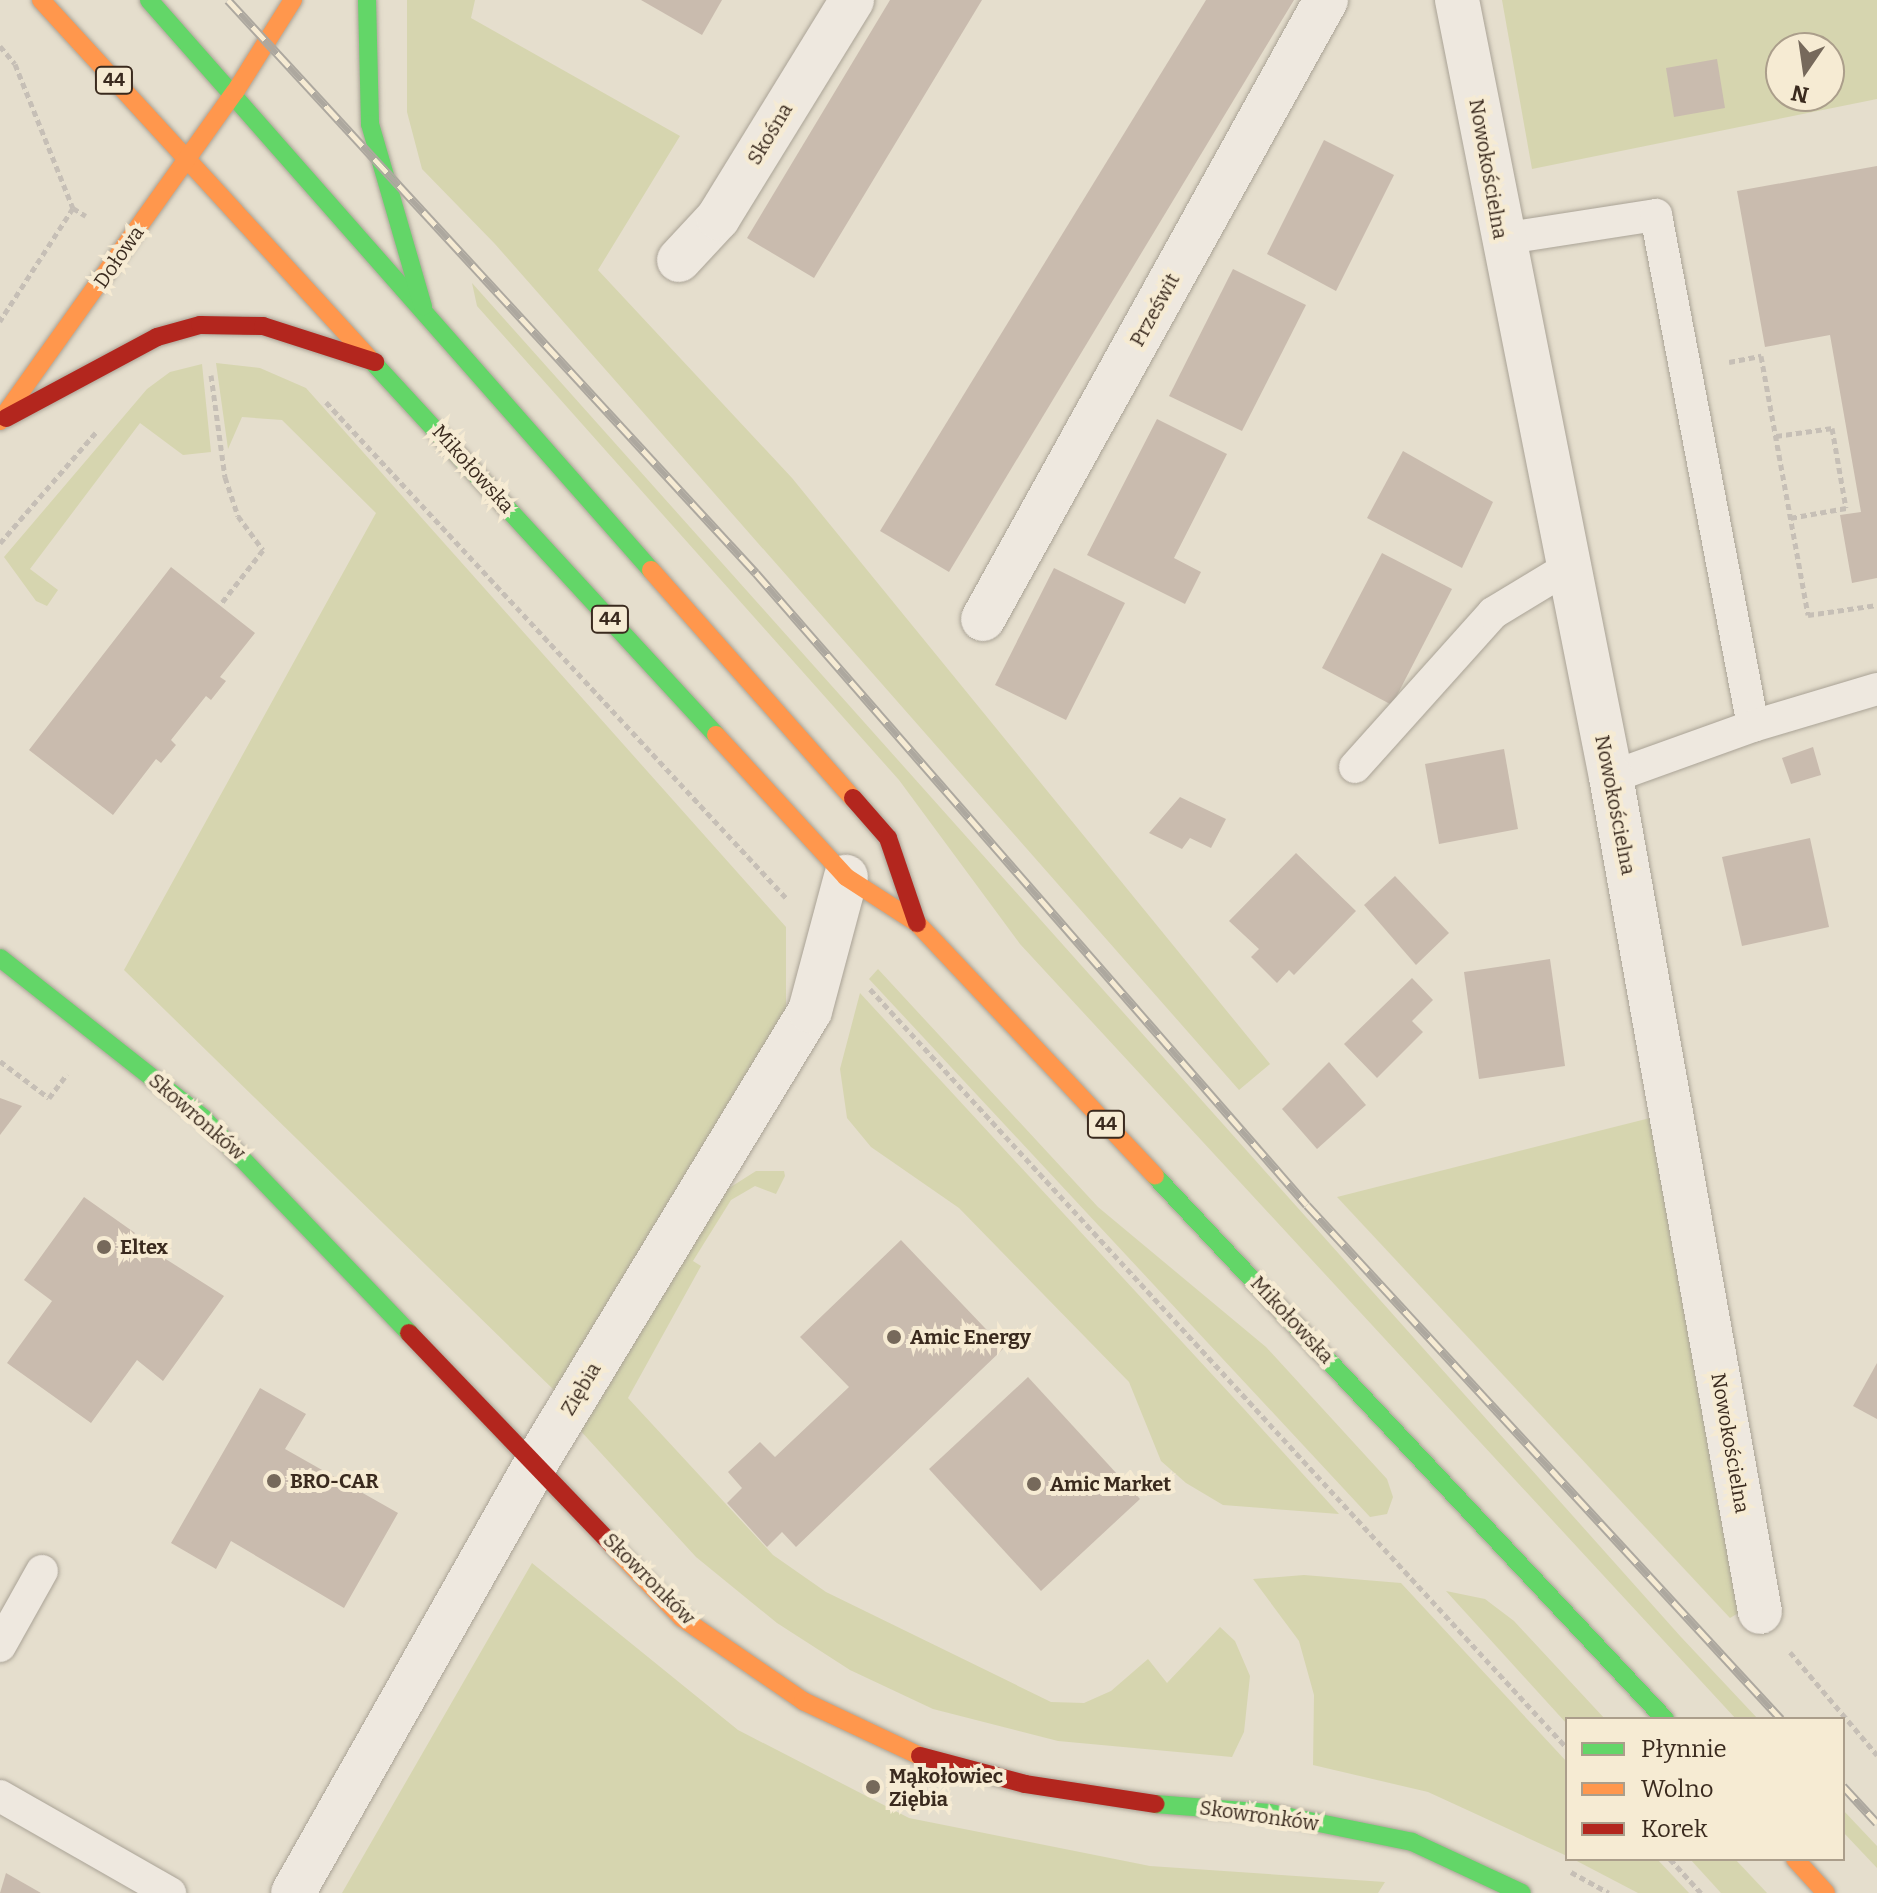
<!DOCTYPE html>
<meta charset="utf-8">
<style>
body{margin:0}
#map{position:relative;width:1877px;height:1893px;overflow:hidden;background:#e5decd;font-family:Bitter,serif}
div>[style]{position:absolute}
.green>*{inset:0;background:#d6d5af}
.building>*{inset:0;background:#c9bbae}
.path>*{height:5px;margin-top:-2.5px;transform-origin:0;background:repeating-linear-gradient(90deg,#c6bfb6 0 6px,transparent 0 10px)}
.roads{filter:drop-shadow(0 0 2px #aaa396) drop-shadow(0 0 2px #aaa396)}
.lane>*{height:32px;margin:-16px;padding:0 16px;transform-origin:16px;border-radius:16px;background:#eee8df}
.street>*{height:44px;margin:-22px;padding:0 22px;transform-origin:22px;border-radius:22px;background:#eee8df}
.fast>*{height:18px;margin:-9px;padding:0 9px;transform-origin:9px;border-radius:9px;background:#63d668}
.slow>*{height:18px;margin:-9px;padding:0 9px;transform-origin:9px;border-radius:9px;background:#ff974d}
.jam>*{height:18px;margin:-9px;padding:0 9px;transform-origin:9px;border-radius:9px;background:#b3261e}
.rail>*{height:9px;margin-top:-4.5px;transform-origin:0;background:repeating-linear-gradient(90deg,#f6ebd3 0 18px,#ada89f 0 36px);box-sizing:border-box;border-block:2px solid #ada89f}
.dots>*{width:22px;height:22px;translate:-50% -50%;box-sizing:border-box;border:4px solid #f6ebd3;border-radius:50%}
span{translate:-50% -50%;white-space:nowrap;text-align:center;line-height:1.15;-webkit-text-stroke:8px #f6ebd3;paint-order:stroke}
.shield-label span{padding:2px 6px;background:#f6ebd3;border:2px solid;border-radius:6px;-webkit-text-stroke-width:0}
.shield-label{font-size:18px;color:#3a2a1e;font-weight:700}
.street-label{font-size:20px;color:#3a2a1e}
.poi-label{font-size:20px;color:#3a2a1e;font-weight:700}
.left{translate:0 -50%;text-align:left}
.legend{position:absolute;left:1565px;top:1717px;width:280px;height:144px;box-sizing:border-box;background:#f6ebd3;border:2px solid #ab9e8b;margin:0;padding:10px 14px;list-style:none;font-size:24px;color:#3a2a1e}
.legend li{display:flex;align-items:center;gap:16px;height:40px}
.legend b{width:40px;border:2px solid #ab9e8b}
.north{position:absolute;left:1765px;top:32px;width:80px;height:80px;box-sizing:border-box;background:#f6ebd3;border:2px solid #ab9e8b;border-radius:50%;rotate:193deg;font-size:22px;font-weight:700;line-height:32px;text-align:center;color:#3a2a1e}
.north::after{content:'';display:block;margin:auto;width:28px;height:36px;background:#76695b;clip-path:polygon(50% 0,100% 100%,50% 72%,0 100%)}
</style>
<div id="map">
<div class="green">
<div style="clip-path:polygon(407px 0,475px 0,471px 18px,680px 136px,598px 270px,792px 478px,1270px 1064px,1239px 1090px,495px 244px,422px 169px,407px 112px)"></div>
<div style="clip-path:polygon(evenodd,1502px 0,1877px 0,1877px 99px,1532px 169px,1502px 0,1781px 48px,1829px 48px,1829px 96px,1781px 96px,1781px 48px)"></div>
<div style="clip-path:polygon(472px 283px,1681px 1637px,1758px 1719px,1736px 1719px,1020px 944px,899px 780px,477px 306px)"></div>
<div style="clip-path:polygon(216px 363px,260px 368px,306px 388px,786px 927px,786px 1009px,557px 1393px,124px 970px,376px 513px,282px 420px,242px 417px,228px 449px)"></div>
<div style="clip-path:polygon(202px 364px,211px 452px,183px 455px,140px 423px,30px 569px,58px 590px,47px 606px,36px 601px,4px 557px,147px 389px,170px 372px)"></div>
<div style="clip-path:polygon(878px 969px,1098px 1207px,1266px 1347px,1387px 1479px,1393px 1497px,1387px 1514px,1370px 1517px,869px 979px)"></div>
<div style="clip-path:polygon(860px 993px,1244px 1409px,1339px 1514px,1223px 1505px,1186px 1483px,1161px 1461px,1129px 1382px,959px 1208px,871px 1147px,847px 1118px,840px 1069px)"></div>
<div style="clip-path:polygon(1650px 1118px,1747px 1608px,1730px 1618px,1337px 1197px)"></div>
<div style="clip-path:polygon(756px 1171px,784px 1171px,785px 1176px,776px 1194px,755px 1186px,731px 1200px,693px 1261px,701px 1266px,628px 1398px,773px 1555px,826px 1592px,1051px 1702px,1084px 1703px,1111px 1691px,1148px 1659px,1167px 1683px,1220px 1627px,1235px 1641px,1250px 1676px,1244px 1732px,1232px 1757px,1058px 1741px,933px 1709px,850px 1670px,777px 1623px,696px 1557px,578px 1428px,707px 1202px)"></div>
<div style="clip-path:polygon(532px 1563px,738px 1730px,909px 1818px,1150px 1866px,1385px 1882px,1378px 1893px,342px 1893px)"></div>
<div style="clip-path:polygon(1304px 1575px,1401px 1583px,1567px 1762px,1567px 1856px,1428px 1792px,1313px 1765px,1314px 1695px,1299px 1641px,1253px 1579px)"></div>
<div style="clip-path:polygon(1446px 1591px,1485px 1599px,1514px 1621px,1605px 1719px,1567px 1719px,1567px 1724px)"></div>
<div style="clip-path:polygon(1843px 1810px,1877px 1846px,1877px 1868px,1843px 1832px)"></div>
<div style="clip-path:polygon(1573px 1859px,1657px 1859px,1689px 1893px,1638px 1893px)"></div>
<div style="clip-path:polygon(1690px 1859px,1735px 1859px,1767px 1893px,1721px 1893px)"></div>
</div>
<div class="building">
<div style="clip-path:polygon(641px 0,722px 0,702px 35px)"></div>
<div style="clip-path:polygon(890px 0,982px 0,814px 278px,747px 238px)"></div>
<div style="clip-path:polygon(1206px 0,1294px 0,949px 572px,880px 531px)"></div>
<div style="clip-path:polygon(1717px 59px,1725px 108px,1674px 117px,1666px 68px)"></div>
<div style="clip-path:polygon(1324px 140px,1394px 175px,1336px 291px,1267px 254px)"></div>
<div style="clip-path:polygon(1877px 166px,1877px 578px,1852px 583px,1840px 515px,1861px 512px,1830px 335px,1765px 347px,1737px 191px)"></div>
<div style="clip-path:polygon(1233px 269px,1306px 305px,1242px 431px,1169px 396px)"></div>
<div style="clip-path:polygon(1157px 419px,1227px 454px,1174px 558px,1201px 572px,1185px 604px,1087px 555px)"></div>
<div style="clip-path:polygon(1403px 451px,1493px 502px,1462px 568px,1367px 518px)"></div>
<div style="clip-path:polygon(1382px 553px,1452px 589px,1392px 705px,1322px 668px)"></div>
<div style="clip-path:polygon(171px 567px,255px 633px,220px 677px,226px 681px,211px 700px,206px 696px,171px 740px,176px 745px,161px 763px,156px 759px,113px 815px,29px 750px)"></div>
<div style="clip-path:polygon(1054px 568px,1125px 603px,1066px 720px,995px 685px)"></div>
<div style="clip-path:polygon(1813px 747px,1821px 775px,1791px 784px,1782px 758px)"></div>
<div style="clip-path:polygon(1504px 749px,1518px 829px,1439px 844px,1425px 764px)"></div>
<div style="clip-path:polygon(1180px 797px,1226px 819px,1211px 848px,1190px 838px,1182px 849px,1149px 833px)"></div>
<div style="clip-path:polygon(1810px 838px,1829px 927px,1742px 946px,1722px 857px)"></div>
<div style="clip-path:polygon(1296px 853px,1356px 911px,1294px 975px,1289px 970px,1277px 983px,1251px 957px,1259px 949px,1229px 921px)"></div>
<div style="clip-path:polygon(1395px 876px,1449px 933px,1416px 965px,1364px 905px)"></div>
<div style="clip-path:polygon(1550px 959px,1565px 1066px,1479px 1079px,1464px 972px)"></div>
<div style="clip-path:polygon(1412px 978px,1433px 1000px,1412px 1021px,1423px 1032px,1377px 1078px,1344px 1044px)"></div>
<div style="clip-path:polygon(1329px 1062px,1366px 1105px,1317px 1149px,1282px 1109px)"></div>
<div style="clip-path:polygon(0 1098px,22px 1106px,0 1135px)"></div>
<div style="clip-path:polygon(84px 1197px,135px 1233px,131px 1237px,224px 1296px,163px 1381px,137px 1360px,91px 1423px,7px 1363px,52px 1301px,24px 1280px)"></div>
<div style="clip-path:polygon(901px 1240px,1004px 1348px,796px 1547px,782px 1532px,767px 1547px,727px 1503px,742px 1488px,728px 1472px,760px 1442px,775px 1457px,849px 1387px,800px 1337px)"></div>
<div style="clip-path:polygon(1877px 1363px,1877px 1419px,1853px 1406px)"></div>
<div style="clip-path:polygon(1028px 1377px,1140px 1499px,1041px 1591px,929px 1469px)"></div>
<div style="clip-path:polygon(260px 1388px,306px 1414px,285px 1449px,398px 1513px,344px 1608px,231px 1541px,216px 1569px,171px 1543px)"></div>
<div style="clip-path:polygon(6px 1873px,41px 1893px,0 1893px)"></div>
</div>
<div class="path">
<div style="left:0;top:46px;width:23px;rotate:50deg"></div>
<div style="left:15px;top:64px;width:155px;rotate:68.1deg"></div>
<div style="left:73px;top:208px;width:135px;rotate:122.9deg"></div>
<div style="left:73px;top:208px;width:15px;rotate:32deg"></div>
<div style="left:1729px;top:362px;width:33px;rotate:-11deg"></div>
<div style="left:1761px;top:356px;width:263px;rotate:79.7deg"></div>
<div style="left:1808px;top:615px;width:70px;rotate:-8.2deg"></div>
<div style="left:211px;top:375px;width:103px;rotate:82.2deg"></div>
<div style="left:225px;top:477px;width:41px;rotate:71.6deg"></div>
<div style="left:238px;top:516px;width:42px;rotate:53.7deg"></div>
<div style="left:263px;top:550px;width:70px;rotate:128deg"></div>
<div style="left:326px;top:402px;width:678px;rotate:47.15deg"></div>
<div style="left:1776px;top:436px;width:57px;rotate:-8.1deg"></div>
<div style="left:1832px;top:428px;width:81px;rotate:80.1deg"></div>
<div style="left:1846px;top:508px;width:57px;rotate:169.9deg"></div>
<div style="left:0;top:543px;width:148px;rotate:-49.1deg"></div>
<div style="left:870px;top:989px;width:1030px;rotate:47.44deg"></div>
<div style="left:0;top:1061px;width:61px;rotate:37.1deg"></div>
<div style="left:49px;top:1098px;width:30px;rotate:-53deg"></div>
<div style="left:1790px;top:1652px;width:135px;rotate:49.8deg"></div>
<div style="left:1670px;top:1859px;width:46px;rotate:47.6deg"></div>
<div style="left:1571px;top:1872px;width:43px;rotate:28.9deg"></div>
</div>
<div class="roads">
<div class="lane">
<div style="left:1501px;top:239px;width:157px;rotate:-8.8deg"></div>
<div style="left:1656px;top:215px;width:520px;rotate:79.25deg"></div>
<div style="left:1753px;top:726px;width:151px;rotate:160.2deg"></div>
<div style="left:1753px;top:726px;width:129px;rotate:-16.6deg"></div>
<div style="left:1355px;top:767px;width:207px;rotate:-48.1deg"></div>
<div style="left:1493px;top:613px;width:89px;rotate:-31.2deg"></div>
<div style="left:0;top:1646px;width:86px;rotate:-60.8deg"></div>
<div style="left:0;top:1796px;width:196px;rotate:29.7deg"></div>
</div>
<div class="street">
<div style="left:1457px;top:0;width:792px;rotate:78.79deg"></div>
<div style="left:1611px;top:777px;width:848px;rotate:79.88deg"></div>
<div style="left:679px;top:260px;width:57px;rotate:-47.1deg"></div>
<div style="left:718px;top:218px;width:256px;rotate:-58.4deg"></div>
<div style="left:983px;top:619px;width:708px;rotate:-61.01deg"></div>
<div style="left:293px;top:1893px;width:496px;rotate:-60.5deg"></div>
<div style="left:537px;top:1461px;width:526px;rotate:-58.76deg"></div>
<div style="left:810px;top:1011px;width:139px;rotate:-75deg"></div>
</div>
<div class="fast">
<div style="left:149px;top:0;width:760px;rotate:48.63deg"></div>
<div style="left:367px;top:0;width:124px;rotate:88.6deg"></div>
<div style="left:370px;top:124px;width:190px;rotate:73.8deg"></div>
<div style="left:369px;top:358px;width:512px;rotate:47.37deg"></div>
<div style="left:0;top:958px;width:258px;rotate:38.2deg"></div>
<div style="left:203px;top:1118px;width:298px;rotate:46.2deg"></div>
<div style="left:1155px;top:1176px;width:745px;rotate:46.8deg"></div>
<div style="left:1155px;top:1804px;width:115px;rotate:4.5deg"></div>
<div style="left:1270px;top:1813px;width:145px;rotate:11.5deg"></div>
<div style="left:1412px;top:1842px;width:121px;rotate:24.9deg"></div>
</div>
<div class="slow">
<div style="left:41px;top:0;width:486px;rotate:47.5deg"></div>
<div style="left:0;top:421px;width:404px;rotate:-54.5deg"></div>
<div style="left:235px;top:92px;width:109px;rotate:-57.8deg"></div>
<div style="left:651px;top:570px;width:305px;rotate:48.5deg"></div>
<div style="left:716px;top:735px;width:193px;rotate:47.5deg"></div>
<div style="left:846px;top:877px;width:85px;rotate:32.9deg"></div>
<div style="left:917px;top:923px;width:347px;rotate:46.7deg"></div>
<div style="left:612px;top:1545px;width:101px;rotate:46.2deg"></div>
<div style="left:682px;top:1618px;width:147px;rotate:34.4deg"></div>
<div style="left:803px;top:1701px;width:129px;rotate:25.2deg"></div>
<div style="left:1795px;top:1859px;width:46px;rotate:47.6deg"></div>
</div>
<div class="jam">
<div style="left:6px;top:418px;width:171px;rotate:-28.2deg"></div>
<div style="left:157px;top:337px;width:45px;rotate:-15.6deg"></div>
<div style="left:200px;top:325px;width:63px;rotate:0.9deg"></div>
<div style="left:263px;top:326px;width:118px;rotate:17.8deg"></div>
<div style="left:853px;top:798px;width:53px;rotate:48.8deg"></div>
<div style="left:888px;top:838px;width:90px;rotate:71.2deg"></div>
<div style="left:409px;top:1333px;width:294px;rotate:46.2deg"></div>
<div style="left:920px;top:1756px;width:109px;rotate:14.9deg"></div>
<div style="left:1025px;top:1784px;width:132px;rotate:8.7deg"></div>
</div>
</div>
<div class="rail">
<div style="left:228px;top:0;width:779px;rotate:47.34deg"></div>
<div style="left:756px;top:573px;width:838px;rotate:48.92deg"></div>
<div style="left:1307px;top:1205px;width:699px;rotate:47.32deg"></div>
<div style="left:1843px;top:1786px;width:50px;rotate:47.4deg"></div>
</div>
<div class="dots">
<div style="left:104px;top:1247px;background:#76695b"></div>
<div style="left:894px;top:1337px;background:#76695b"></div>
<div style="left:274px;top:1481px;background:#76695b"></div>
<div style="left:1034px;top:1484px;background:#76695b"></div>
<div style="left:873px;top:1787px;background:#76695b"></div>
</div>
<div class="shield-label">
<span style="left:114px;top:80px">44</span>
<span style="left:610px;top:619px">44</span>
<span style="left:1106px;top:1124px">44</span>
</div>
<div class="street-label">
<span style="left:770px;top:134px;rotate:-59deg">Skośna</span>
<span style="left:1488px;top:169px;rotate:80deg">Nowokościelna</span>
<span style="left:119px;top:257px;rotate:-55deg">Dołowa</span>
<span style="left:1155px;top:310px;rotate:-61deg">Prześwit</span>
<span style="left:473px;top:469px;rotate:48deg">Mikołowska</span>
<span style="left:1615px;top:805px;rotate:79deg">Nowokościelna</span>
<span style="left:197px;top:1117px;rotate:41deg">Skowronków</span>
<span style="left:1292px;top:1320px;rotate:47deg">Mikołowska</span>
<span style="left:581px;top:1389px;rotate:-59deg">Ziębia</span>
<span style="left:1730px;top:1443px;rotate:80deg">Nowokościelna</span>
<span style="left:649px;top:1579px;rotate:45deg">Skowronków</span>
<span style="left:1259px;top:1816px;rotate:8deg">Skowronków</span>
</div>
<div class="poi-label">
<span class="left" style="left:120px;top:1247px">Eltex</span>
<span class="left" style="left:910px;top:1337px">Amic Energy</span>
<span class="left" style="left:290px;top:1481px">BRO-CAR</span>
<span class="left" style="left:1050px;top:1484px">Amic Market</span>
<span class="left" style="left:889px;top:1788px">Mąkołowiec<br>Ziębia</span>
</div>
<ul class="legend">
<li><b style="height:10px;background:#63d668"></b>Płynnie</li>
<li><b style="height:10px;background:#ff974d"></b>Wolno</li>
<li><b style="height:10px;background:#b3261e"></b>Korek</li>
</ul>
<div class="north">N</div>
</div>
